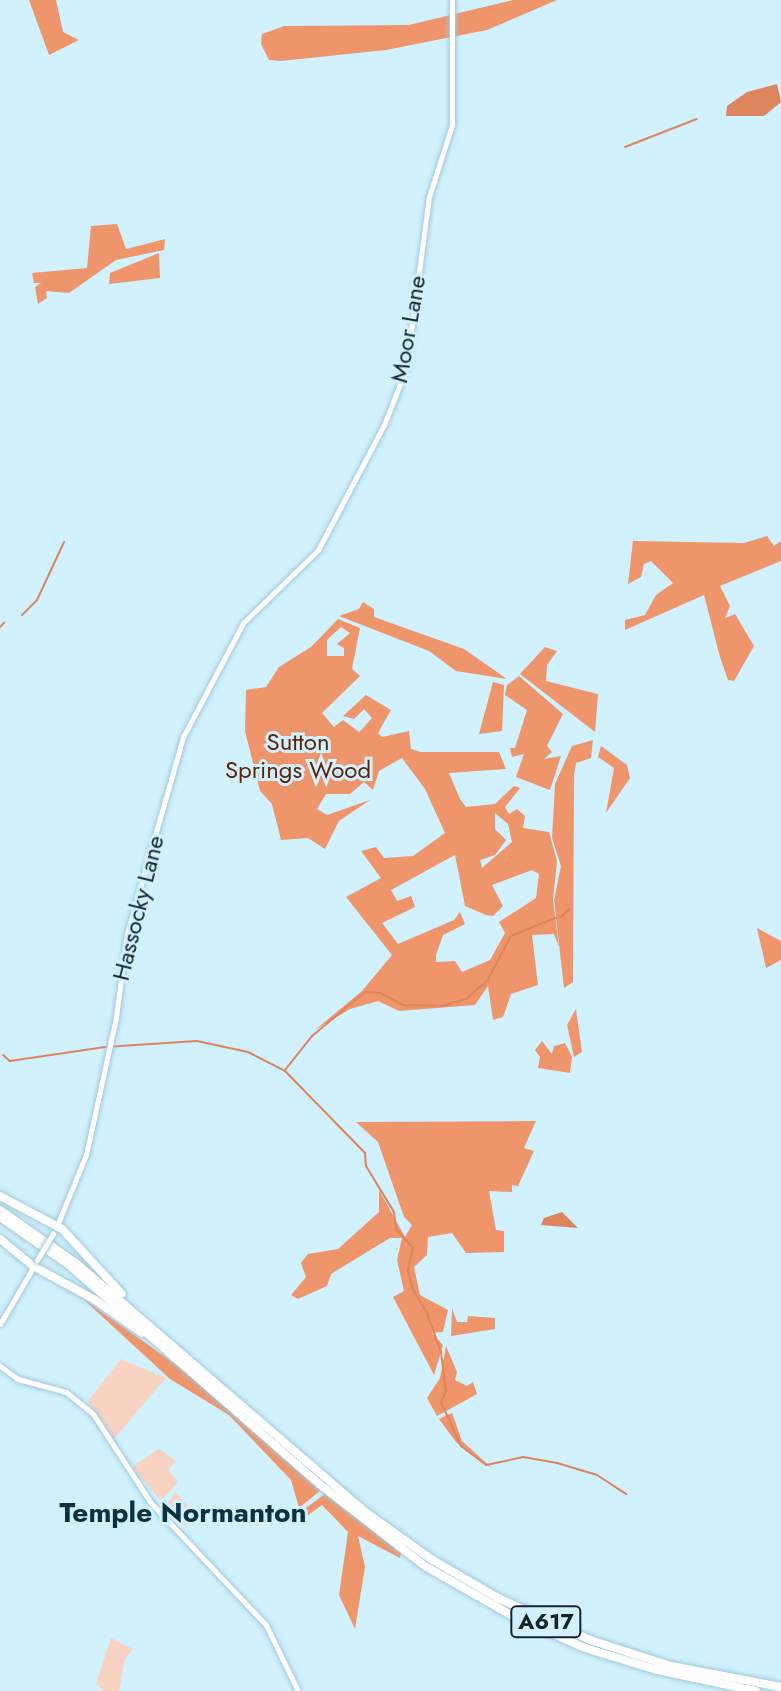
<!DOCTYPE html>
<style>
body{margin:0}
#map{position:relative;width:781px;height:1691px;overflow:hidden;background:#d1f1ff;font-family:Jost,sans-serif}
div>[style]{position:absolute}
.green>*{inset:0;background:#f8d3c2}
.forest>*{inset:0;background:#ee956c}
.water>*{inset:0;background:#dd855c}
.stream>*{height:2px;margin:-1px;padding:0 1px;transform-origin:1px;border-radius:1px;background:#dd855c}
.roads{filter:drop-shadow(0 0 2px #a2c9d9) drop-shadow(0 0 2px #a2c9d9)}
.secondary>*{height:5px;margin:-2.5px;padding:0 2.5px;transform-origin:2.5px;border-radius:2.5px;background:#fff}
.highway>*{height:8px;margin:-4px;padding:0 4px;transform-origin:4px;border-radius:4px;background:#fff}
.bridges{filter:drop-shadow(0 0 2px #a2c9d9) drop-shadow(0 0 2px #a2c9d9)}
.secondary-bridge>*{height:5px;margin:-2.5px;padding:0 2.5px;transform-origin:2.5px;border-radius:2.5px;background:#fff}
span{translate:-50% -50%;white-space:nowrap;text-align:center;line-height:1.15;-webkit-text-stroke:6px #d1f1ff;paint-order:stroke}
.shield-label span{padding:2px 6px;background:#d1f1ff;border:2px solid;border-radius:6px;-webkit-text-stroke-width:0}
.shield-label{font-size:22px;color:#15242b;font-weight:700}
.street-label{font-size:24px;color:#15242b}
.park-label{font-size:24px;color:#5d2506}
.quarter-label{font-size:28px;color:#0c323f;font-weight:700}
</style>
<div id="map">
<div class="green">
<div style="clip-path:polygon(121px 1359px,166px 1378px,113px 1440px,88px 1401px)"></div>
<div style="clip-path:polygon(159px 1449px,176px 1461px,168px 1470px,178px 1482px,161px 1501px,132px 1467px)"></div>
<div style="clip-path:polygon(175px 1492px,197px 1515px,186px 1526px,163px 1511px)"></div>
<div style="clip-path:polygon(111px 1638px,133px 1649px,125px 1659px,119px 1691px,104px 1691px,96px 1684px)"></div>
</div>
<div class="forest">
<div style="clip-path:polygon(29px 0,56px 0,63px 32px,79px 40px,49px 55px)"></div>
<div style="clip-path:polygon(513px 0,557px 0,487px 30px,386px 50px,281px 61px,269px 60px,261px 44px,262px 34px,284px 26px,409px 25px)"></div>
<div style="clip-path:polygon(117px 224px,126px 249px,165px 239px,164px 250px,116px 260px,69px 293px,46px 291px,47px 298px,38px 304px,35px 287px,41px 283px,34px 283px,32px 273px,87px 268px,91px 226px)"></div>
<div style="clip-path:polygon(159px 253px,160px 278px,109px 284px,110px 273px)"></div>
<div style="clip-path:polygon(767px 536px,774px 546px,781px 541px,781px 561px,720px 586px,730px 606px,725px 618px,735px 614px,754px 646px,734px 681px,728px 680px,720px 657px,704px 595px,625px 630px,625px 620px,645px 615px,656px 595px,673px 583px,651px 561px,644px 564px,641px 577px,628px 584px,633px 541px,744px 543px)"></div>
<div style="clip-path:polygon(363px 602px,374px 609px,374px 617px,464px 649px,507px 679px,456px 671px,429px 651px,339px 616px,359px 609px)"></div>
<div style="clip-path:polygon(evenodd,338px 619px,360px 628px,352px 669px,360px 676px,322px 713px,334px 727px,343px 720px,359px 732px,365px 726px,372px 718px,364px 709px,354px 719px,343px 716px,366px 695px,391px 710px,378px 733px,382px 737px,409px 731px,411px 749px,421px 752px,499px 752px,506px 769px,449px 773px,460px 799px,466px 807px,495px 804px,514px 786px,520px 788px,505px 807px,509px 814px,517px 809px,525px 816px,523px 828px,549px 832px,557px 861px,553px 900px,559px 947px,554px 934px,532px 935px,538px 985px,511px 994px,503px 1017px,493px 1020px,488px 986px,475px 1005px,399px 1011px,378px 1001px,350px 1009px,315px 1030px,362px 991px,392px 955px,346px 897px,381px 878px,361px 851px,376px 847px,384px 858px,413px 856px,445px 833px,425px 789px,402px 758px,379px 771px,373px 790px,364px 782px,350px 794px,326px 794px,317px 809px,327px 815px,370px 800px,339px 821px,325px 849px,308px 838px,281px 840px,272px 804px,260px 791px,245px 731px,246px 690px,266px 687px,279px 667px,311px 647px,338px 619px,341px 627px,350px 633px,337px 644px,344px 648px,344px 656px,327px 656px,327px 640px,341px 627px,338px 619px,495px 813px,508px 824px,512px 842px,482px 868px,480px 860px,495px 855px,506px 840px,495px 829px,495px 813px,338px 619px,455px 855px,465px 906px,486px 915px,493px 916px,503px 906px,492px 885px,532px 870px,539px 874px,536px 898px,499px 922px,505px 933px,490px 960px,462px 972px,455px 961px,436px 962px,436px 955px,443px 935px,465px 924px,460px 912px,454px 920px,398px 944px,382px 923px,415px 907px,411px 896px,397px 901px,391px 890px,455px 855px)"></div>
<div style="clip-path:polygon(545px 647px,557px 651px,547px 665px,546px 681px,598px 694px,595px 732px,520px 674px)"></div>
<div style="clip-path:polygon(519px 676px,563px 714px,547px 746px,552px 752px,544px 759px,561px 756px,550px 790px,516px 777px,524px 754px,512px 757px,510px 748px,515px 748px,527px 710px,505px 695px,507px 685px)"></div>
<div style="clip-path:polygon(493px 682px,504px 685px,502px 731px,479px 734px)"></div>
<div style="clip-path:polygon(593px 740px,591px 758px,576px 763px,574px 775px,573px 982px,564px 988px,554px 900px,561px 866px,552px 838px,555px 784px,572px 746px)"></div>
<div style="clip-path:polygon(601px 746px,627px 765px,630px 778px,606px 813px,614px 768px,598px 757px)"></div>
<div style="clip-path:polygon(757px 928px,781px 941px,781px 960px,766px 968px)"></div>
<div style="clip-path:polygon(576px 1009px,582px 1052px,574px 1057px,567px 1025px)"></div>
<div style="clip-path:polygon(542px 1041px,552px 1054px,554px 1046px,565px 1043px,572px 1057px,570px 1073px,538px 1068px,540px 1057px,535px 1050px)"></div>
<div style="clip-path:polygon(536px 1121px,524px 1148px,534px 1151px,518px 1186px,512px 1185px,512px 1192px,489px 1191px,496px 1230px,504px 1231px,504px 1252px,466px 1253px,452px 1233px,428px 1237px,427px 1255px,414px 1267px,420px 1295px,448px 1310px,443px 1332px,432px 1333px,443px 1345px,434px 1375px,393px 1297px,404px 1291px,397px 1260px,402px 1238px,390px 1238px,331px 1274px,327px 1286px,298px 1299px,291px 1295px,306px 1277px,301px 1263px,308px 1254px,338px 1249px,379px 1212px,379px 1190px,405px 1237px,412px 1225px,404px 1217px,378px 1142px,356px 1122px)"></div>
<div style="clip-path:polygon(81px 1297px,178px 1366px,321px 1490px,299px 1508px,291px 1480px,229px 1415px,170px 1379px)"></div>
<div style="clip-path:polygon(452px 1308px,457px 1322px,467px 1322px,468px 1316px,495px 1318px,495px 1329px,451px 1336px)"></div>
<div style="clip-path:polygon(446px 1346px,457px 1372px,455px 1380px,467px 1386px,473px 1382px,477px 1394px,437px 1416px,427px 1398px,440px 1378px)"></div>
<div style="clip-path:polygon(452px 1413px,462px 1441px,494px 1470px,456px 1442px,439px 1419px)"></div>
<div style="clip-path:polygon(325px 1494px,401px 1553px,400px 1558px,358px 1536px,365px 1567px,355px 1629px,339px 1595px,348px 1532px,322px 1505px,303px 1519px,300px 1512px)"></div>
</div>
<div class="water">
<div style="clip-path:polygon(777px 84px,781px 102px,764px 116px,726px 116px,727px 106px,747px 92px)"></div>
<div style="clip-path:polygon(562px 1212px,578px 1228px,541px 1225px,544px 1218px)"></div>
</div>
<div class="stream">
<div style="left:625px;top:147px;width:77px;rotate:-21.3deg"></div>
<div style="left:22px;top:615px;width:21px;rotate:-45deg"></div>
<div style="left:37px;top:600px;width:64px;rotate:-65deg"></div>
<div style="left:0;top:627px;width:6px;rotate:-45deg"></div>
<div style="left:561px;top:917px;width:11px;rotate:-45deg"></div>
<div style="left:3px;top:1055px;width:9px;rotate:41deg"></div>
<div style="left:10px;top:1061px;width:96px;rotate:-8.4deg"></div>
<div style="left:105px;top:1047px;width:92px;rotate:-3.7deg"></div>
<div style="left:197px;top:1041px;width:52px;rotate:12.2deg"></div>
<div style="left:248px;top:1052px;width:42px;rotate:27.2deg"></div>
<div style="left:285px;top:1071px;width:115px;rotate:45.7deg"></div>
<div style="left:365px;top:1153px;width:13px;rotate:86deg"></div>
<div style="left:366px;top:1166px;width:54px;rotate:58.7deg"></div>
<div style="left:394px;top:1212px;width:17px;rotate:83deg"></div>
<div style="left:396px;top:1229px;width:25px;rotate:48deg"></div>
<div style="left:413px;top:1248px;width:23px;rotate:103deg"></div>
<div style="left:408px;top:1270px;width:18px;rotate:77deg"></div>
<div style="left:412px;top:1288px;width:29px;rotate:59deg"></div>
<div style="left:427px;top:1313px;width:41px;rotate:70.3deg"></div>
<div style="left:441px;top:1352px;width:39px;rotate:83deg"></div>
<div style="left:446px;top:1391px;width:12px;rotate:114deg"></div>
<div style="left:441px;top:1402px;width:48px;rotate:65.6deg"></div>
<div style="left:461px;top:1446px;width:31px;rotate:37deg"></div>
<div style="left:486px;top:1465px;width:38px;rotate:-12deg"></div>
<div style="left:523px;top:1457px;width:35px;rotate:10deg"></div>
<div style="left:557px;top:1463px;width:42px;rotate:16.7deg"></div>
<div style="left:597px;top:1475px;width:35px;rotate:33deg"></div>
<div style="left:285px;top:1070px;width:43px;rotate:-51.5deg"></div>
<div style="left:312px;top:1036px;width:69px;rotate:-39.7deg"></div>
<div style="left:365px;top:992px;width:16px;rotate:4deg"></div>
<div style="left:381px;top:993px;width:25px;rotate:29deg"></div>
<div style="left:403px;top:1005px;width:39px;rotate:1deg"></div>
<div style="left:442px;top:1006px;width:25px;rotate:-16deg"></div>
<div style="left:466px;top:999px;width:28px;rotate:-41deg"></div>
<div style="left:487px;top:981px;width:51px;rotate:-61.9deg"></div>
<div style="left:511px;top:936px;width:48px;rotate:-22.2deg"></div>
</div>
<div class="roads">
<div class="secondary">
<div style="left:56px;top:1228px;width:79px;rotate:-67.7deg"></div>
<div style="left:86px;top:1155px;width:141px;rotate:-77.7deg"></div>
<div style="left:116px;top:1017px;width:84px;rotate:-82.5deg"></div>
<div style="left:127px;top:934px;width:205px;rotate:-74.1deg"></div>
<div style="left:183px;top:737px;width:129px;rotate:-62.2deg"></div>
<div style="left:243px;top:623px;width:105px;rotate:-44.2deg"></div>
<div style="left:318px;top:550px;width:141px;rotate:-62.2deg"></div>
<div style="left:384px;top:425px;width:60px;rotate:-68.6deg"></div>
<div style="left:406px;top:369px;width:174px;rotate:-82.4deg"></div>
<div style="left:429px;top:197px;width:76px;rotate:-72.3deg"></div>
<div style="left:452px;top:125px;width:125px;rotate:-90deg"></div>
<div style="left:0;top:1324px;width:69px;rotate:-59.7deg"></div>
<div style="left:0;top:1366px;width:22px;rotate:36deg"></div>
<div style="left:18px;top:1379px;width:50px;rotate:15.2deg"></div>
<div style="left:66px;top:1392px;width:35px;rotate:39deg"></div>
<div style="left:93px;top:1414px;width:106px;rotate:56.9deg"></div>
<div style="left:151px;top:1503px;width:168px;rotate:46.7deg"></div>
<div style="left:266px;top:1625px;width:73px;rotate:64.1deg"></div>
</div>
<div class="highway">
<div style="left:0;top:1196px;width:70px;rotate:28deg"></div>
<div style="left:62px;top:1229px;width:88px;rotate:47.3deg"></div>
<div style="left:0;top:1210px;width:94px;rotate:35deg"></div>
<div style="left:77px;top:1264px;width:379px;rotate:40.7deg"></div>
<div style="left:364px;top:1511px;width:82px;rotate:35.6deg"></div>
<div style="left:431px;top:1559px;width:78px;rotate:30.2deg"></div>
<div style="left:498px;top:1598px;width:101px;rotate:24.5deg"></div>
<div style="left:590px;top:1640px;width:85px;rotate:17.8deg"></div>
<div style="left:671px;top:1666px;width:112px;rotate:10.8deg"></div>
<div style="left:0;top:1217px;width:84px;rotate:34.8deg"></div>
<div style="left:69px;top:1265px;width:337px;rotate:41.2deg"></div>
<div style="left:323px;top:1487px;width:129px;rotate:37.8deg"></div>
<div style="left:425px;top:1566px;width:97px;rotate:29.7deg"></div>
<div style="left:509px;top:1614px;width:83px;rotate:24.1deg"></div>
<div style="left:585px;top:1648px;width:75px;rotate:17deg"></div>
<div style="left:657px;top:1670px;width:101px;rotate:12deg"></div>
<div style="left:0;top:1239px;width:43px;rotate:39.3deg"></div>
<div style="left:33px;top:1266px;width:71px;rotate:28.7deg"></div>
<div style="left:95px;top:1300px;width:57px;rotate:35.1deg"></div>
</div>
</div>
<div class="bridges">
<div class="secondary-bridge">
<div style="left:37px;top:1260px;width:31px;rotate:-59deg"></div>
</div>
</div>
<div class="shield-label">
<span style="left:546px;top:1622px">A617</span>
</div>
<div class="street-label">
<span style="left:408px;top:329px;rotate:-80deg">Moor Lane</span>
<span style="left:138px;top:908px;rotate:-76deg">Hassocky Lane</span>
</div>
<div class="park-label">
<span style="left:298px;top:756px">Sutton<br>Springs Wood</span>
</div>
<div class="quarter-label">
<span style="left:183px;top:1513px">Temple Normanton</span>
</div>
</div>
